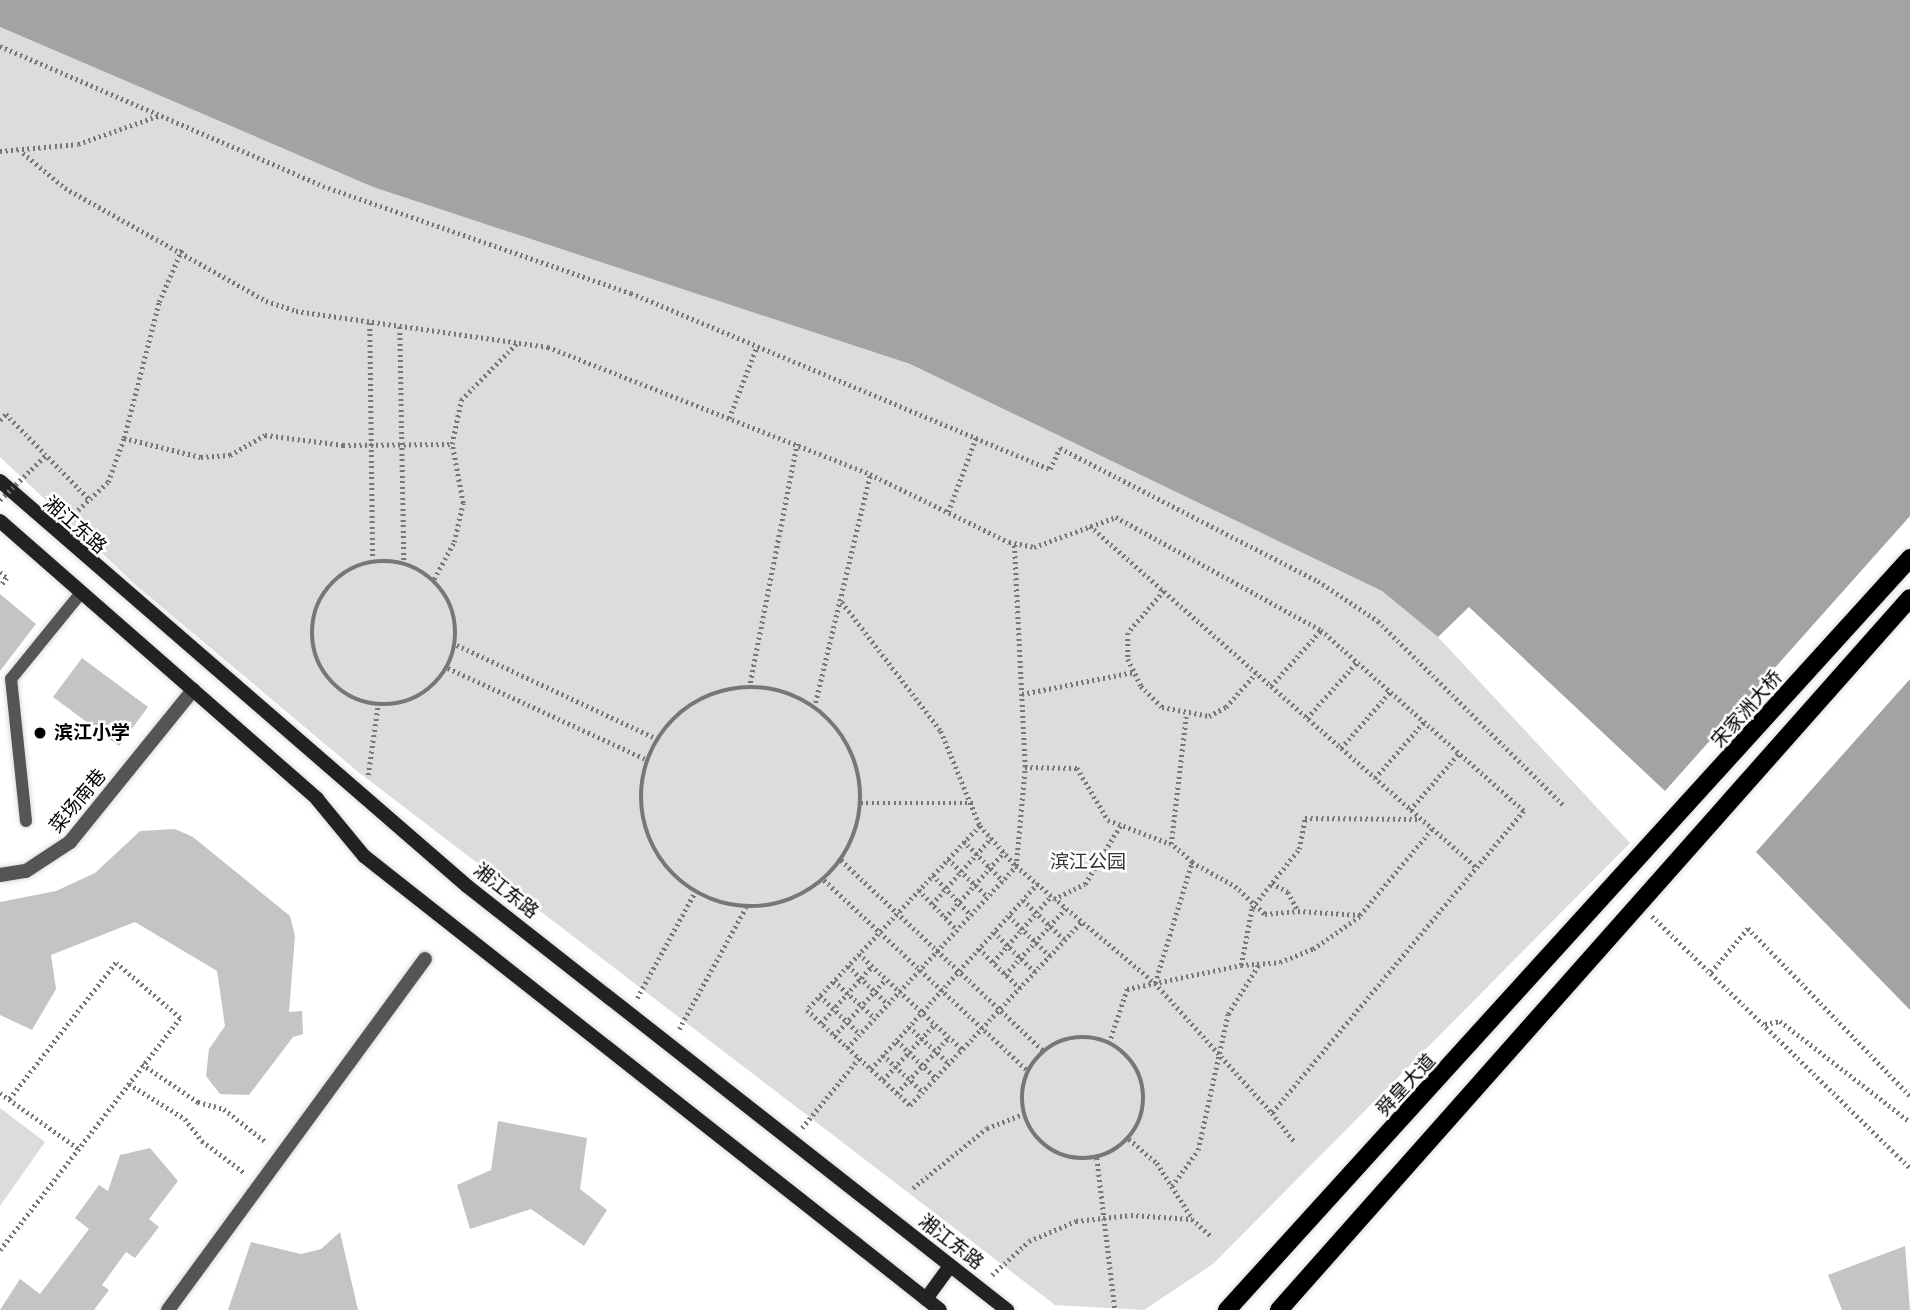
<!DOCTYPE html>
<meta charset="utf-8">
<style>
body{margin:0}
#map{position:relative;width:1910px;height:1310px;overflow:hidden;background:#fff;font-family:"PT Sans Narrow","Noto Sans SC",sans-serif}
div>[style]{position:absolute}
.green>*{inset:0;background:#dcdcdc}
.water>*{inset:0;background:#a3a3a3}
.building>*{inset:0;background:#c4c4c4}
.path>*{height:4.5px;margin-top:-2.25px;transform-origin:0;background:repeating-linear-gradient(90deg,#777 0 2px,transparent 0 5.5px)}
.path>.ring{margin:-2.25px;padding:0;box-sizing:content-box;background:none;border:4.5px solid #777;border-radius:50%}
.roads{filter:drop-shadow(0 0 2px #dbdbdb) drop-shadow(0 0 2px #dbdbdb)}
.service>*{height:12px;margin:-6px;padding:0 6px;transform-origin:6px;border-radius:6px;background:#555}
.pedestrian>*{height:14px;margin:-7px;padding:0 7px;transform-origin:7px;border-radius:7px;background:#555}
.minor>*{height:14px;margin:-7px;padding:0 7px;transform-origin:7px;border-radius:7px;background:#555}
.secondary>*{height:14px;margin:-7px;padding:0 7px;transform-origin:7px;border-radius:7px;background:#222}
.primary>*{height:18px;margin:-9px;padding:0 9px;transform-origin:9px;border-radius:9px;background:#000}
.path-bridge>*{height:4.5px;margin-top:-2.25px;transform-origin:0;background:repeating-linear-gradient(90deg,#777 0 2px,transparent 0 5.5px)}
.dots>*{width:19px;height:19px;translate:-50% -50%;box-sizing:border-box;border:4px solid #fff;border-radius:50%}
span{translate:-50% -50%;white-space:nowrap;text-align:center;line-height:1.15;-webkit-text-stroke:5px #fff;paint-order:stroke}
.street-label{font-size:19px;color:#000}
.poi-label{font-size:19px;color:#000;font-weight:700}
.left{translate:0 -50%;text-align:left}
.park-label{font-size:19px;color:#333}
</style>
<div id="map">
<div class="green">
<div style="clip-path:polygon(0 27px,373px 187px,910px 364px,1382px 591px,1438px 637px,1630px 843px,1213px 1264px,1144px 1310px,1055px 1305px,357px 771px,137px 586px,0 457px)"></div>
<div style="clip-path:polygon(0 1108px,45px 1142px,0 1206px)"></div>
</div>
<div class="water">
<div style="clip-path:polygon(0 0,1910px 0,1910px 516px,1665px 791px,1469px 607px,1438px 637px,1382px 591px,910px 364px,373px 187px,0 27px)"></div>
<div style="clip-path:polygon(1910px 679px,1910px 1010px,1756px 852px)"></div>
</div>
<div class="building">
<div style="clip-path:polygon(0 594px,36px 624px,0 671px)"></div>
<div style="clip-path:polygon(82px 658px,148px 707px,119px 746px,53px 697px)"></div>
<div style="clip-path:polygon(175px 829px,193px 837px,290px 916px,295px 936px,289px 1012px,302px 1011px,303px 1034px,293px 1037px,249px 1095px,220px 1094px,206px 1076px,209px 1049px,225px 1026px,217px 971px,135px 922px,51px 955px,56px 989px,32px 1030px,0 1015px,0 902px,56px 891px,95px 873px,140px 831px)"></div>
<div style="clip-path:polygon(498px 1121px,587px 1138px,580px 1189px,607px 1210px,584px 1246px,531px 1209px,470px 1229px,457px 1185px,491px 1170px)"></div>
<div style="clip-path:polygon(150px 1148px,178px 1181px,149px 1219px,159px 1227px,135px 1258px,126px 1252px,102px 1285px,109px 1290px,94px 1310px,0 1310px,20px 1279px,40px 1294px,89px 1229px,75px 1218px,99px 1185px,108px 1191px,120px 1155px)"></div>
<div style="clip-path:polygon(340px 1232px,358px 1310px,228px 1310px,251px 1242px,301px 1254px,321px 1249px)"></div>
<div style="clip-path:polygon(1905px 1246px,1910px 1310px,1842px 1310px,1828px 1275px)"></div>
</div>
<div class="path">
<div style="left:0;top:46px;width:352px;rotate:23.4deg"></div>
<div style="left:323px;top:186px;width:326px;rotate:19.2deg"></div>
<div style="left:631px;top:293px;width:454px;rotate:22.8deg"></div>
<div style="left:1050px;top:469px;width:23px;rotate:-65deg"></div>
<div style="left:1060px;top:448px;width:290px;rotate:27.3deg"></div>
<div style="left:1318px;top:581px;width:72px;rotate:33.7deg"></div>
<div style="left:1378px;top:621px;width:261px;rotate:44.8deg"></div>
<div style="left:0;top:151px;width:78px;rotate:-5.1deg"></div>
<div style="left:78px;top:144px;width:85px;rotate:-19.3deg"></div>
<div style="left:23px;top:153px;width:55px;rotate:39.8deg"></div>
<div style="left:65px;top:188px;width:231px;rotate:29.3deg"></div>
<div style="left:266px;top:301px;width:32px;rotate:18deg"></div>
<div style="left:296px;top:311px;width:255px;rotate:8.1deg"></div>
<div style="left:548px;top:347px;width:346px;rotate:21.5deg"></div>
<div style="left:870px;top:474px;width:155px;rotate:26.1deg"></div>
<div style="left:1009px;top:542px;width:25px;rotate:11deg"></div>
<div style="left:1034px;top:547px;width:87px;rotate:-20.1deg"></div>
<div style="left:1116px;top:517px;width:234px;rotate:28.9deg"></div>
<div style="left:1321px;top:630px;width:272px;rotate:41.7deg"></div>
<div style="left:1524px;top:811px;width:393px;rotate:129.8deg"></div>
<div style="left:1272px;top:1113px;width:36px;rotate:52deg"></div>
<div style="left:370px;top:323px;width:238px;rotate:89.3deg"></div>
<div style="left:400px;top:327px;width:237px;rotate:89deg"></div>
<div style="left:729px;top:418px;width:77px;rotate:-68.7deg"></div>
<div style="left:0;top:420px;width:8px;rotate:-45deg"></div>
<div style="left:6px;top:414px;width:119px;rotate:45.7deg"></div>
<div style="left:124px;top:438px;width:140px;rotate:-75.6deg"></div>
<div style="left:159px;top:302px;width:58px;rotate:-66.5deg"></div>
<div style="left:78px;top:510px;width:41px;rotate:-43deg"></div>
<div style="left:108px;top:482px;width:47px;rotate:-70deg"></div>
<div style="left:124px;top:438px;width:79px;rotate:13.9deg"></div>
<div style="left:201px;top:457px;width:29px;rotate:-4deg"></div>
<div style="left:230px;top:455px;width:40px;rotate:-29.7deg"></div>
<div style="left:265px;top:435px;width:79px;rotate:7.3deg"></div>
<div style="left:343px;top:445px;width:109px;rotate:-0.5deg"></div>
<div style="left:948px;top:512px;width:79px;rotate:-69.3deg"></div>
<div style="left:1090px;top:526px;width:515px;rotate:41.46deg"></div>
<div class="ring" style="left:312px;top:561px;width:139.5px;height:139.5px"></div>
<div style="left:0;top:572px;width:9px;rotate:41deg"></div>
<div style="left:7px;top:578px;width:11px;rotate:128deg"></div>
<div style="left:434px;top:579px;width:42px;rotate:-61.6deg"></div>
<div style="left:454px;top:542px;width:40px;rotate:-77deg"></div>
<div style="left:463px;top:503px;width:60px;rotate:-100.6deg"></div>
<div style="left:452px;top:444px;width:45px;rotate:-78.4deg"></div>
<div style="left:461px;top:400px;width:81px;rotate:-45.5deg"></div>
<div style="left:1164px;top:591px;width:55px;rotate:130.6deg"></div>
<div style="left:1128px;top:633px;width:26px;rotate:90deg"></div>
<div style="left:1128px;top:659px;width:30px;rotate:64deg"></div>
<div style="left:1141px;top:686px;width:30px;rotate:45deg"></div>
<div style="left:1162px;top:707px;width:48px;rotate:10.8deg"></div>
<div style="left:1209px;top:716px;width:19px;rotate:-28deg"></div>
<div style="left:1226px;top:707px;width:45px;rotate:-48.6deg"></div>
<div style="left:842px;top:602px;width:163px;rotate:52.5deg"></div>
<div style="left:941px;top:731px;width:103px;rotate:67.7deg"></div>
<div style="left:980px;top:826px;width:54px;rotate:48deg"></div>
<div style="left:1016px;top:866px;width:182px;rotate:40.1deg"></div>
<div style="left:1155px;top:983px;width:175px;rotate:48deg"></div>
<div style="left:457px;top:645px;width:222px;rotate:25.1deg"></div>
<div style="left:448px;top:668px;width:220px;rotate:24.7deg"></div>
<div style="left:1271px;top:686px;width:75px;rotate:-48.2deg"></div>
<div class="ring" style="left:641px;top:687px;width:215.5px;height:215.5px"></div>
<div style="left:749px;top:688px;width:249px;rotate:-78.9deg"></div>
<div style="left:1022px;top:694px;width:114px;rotate:-11.1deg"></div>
<div style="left:814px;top:708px;width:241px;rotate:-76.5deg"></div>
<div style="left:1307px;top:718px;width:75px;rotate:-48.2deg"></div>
<div style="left:1341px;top:748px;width:74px;rotate:-48.8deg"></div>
<div style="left:1025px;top:767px;width:52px;rotate:1.1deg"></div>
<div style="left:1077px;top:768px;width:61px;rotate:59.2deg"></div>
<div style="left:1108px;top:820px;width:67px;rotate:20.9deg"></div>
<div style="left:368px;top:775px;width:71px;rotate:-81.9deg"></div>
<div style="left:1375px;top:778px;width:74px;rotate:-48.8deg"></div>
<div style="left:861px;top:803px;width:114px"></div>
<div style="left:1410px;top:810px;width:75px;rotate:-49.3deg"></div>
<div style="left:980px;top:826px;width:253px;rotate:133.2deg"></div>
<div style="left:807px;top:1010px;width:140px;rotate:42.7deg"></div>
<div style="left:910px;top:1105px;width:252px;rotate:-46.9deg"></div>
<div style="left:964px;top:841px;width:56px;rotate:45.7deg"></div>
<div style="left:948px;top:859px;width:55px;rotate:43.5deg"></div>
<div style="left:841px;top:860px;width:279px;rotate:43.3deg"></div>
<div style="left:1192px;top:862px;width:49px;rotate:29.2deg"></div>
<div style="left:1235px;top:886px;width:41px;rotate:43deg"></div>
<div style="left:1265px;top:914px;width:33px;rotate:-5deg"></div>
<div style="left:933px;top:875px;width:55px;rotate:46.5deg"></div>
<div style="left:824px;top:880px;width:279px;rotate:43.1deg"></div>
<div style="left:1272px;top:883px;width:18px;rotate:29deg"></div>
<div style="left:1288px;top:892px;width:21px;rotate:62deg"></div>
<div style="left:1298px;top:911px;width:62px;rotate:3.7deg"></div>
<div style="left:1360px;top:915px;width:112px;rotate:-50.1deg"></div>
<div style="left:919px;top:890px;width:55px;rotate:46.5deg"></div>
<div style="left:1054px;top:899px;width:34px;rotate:-26deg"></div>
<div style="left:1085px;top:884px;width:68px;rotate:-58.9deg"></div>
<div style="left:1023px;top:900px;width:58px;rotate:43.6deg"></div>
<div style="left:932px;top:904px;width:89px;rotate:-48.2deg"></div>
<div style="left:1009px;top:916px;width:57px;rotate:44.3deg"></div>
<div style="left:1652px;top:916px;width:361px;rotate:44.3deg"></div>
<div style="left:945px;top:918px;width:89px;rotate:-48.2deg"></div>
<div style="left:994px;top:932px;width:57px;rotate:44.3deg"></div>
<div style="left:979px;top:949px;width:57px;rotate:43.6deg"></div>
<div style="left:859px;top:954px;width:142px;rotate:42.7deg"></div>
<div style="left:993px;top:962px;width:88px;rotate:-48.7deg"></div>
<div style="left:1241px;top:965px;width:39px;rotate:-4deg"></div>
<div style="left:1280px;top:962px;width:35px;rotate:-22deg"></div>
<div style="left:1313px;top:949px;width:57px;rotate:-35.1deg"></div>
<div style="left:848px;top:966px;width:55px;rotate:43.5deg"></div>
<div style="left:1711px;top:972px;width:57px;rotate:-49.9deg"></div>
<div style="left:1748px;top:928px;width:233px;rotate:46deg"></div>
<div style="left:1005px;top:975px;width:91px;rotate:-47.7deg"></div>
<div style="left:834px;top:981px;width:55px;rotate:42.1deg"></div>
<div style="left:1155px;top:983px;width:127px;rotate:-73deg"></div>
<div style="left:1192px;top:862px;width:28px;rotate:-139deg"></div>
<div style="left:1171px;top:844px;width:128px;rotate:-83.3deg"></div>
<div style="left:820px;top:996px;width:55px;rotate:43.5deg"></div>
<div style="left:637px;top:998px;width:121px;rotate:-61.3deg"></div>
<div style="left:821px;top:1023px;width:76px;rotate:-48.2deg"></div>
<div style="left:1765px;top:1024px;width:15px;rotate:-11deg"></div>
<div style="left:1780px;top:1021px;width:165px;rotate:37.8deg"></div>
<div style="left:909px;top:1027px;width:55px;rotate:42.1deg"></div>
<div style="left:679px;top:1029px;width:139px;rotate:-61.2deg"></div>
<div style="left:834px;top:1036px;width:77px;rotate:-47.6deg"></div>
<div class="ring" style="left:1022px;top:1037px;width:117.5px;height:117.5px"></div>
<div style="left:897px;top:1041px;width:54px;rotate:43.5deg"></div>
<div style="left:1109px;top:1043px;width:57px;rotate:-71.6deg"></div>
<div style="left:1127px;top:989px;width:116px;rotate:-11.9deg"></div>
<div style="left:1241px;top:965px;width:58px;rotate:-79.1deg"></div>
<div style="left:1252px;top:908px;width:75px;rotate:-51.5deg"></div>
<div style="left:1299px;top:849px;width:32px;rotate:-79deg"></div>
<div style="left:1305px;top:818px;width:115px;rotate:0.5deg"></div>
<div style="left:847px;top:1048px;width:248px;rotate:-47.1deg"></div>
<div style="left:1016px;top:866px;width:99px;rotate:-84.8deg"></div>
<div style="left:1025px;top:767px;width:224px;rotate:-92.8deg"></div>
<div style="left:883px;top:1055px;width:54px;rotate:42.8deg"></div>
<div style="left:142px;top:1064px;width:68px;rotate:34.2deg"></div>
<div style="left:198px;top:1102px;width:27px;rotate:15deg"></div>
<div style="left:224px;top:1109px;width:55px;rotate:38.3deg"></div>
<div style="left:871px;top:1069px;width:249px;rotate:-48.1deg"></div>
<div style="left:883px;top:1080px;width:76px;rotate:-47.1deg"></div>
<div style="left:129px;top:1084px;width:66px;rotate:32deg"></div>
<div style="left:185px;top:1119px;width:28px;rotate:52deg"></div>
<div style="left:202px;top:1141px;width:54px;rotate:36.7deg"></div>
<div style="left:0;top:1093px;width:97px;rotate:35.3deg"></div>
<div style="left:897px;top:1093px;width:76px;rotate:-47.1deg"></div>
<div style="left:802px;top:1128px;width:90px;rotate:-50.8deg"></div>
<div style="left:1129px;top:1139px;width:37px;rotate:41deg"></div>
<div style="left:1157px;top:1163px;width:65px;rotate:57.5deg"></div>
<div style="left:1097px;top:1158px;width:153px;rotate:83.2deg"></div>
<div style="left:1172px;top:1186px;width:44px;rotate:-54.2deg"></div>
<div style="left:1198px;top:1150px;width:139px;rotate:-77.6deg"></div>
<div style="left:1228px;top:1014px;width:57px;rotate:-58deg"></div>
<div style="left:913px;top:1188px;width:95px;rotate:-39deg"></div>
<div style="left:987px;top:1128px;width:40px;rotate:-21deg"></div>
<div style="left:0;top:1250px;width:294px;rotate:-52.2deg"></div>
<div style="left:180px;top:1018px;width:84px;rotate:-139.3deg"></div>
<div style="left:116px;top:963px;width:174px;rotate:128deg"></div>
<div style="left:992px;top:1275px;width:50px;rotate:-42.6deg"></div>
<div style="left:1029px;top:1241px;width:51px;rotate:-23.1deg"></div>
<div style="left:1076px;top:1221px;width:55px;rotate:-6.2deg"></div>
<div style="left:1131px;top:1215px;width:61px;rotate:3.8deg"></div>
<div style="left:1192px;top:1219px;width:25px;rotate:42deg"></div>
</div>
<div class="roads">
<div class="service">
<div style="left:26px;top:821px;width:143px;rotate:-96deg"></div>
<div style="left:11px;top:679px;width:111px;rotate:-50.9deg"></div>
</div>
<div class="pedestrian">
<div style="left:168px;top:1310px;width:435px;rotate:-53.8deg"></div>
</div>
<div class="minor">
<div style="left:0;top:875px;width:26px;rotate:-9deg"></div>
<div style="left:26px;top:871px;width:53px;rotate:-33.4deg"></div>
<div style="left:70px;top:842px;width:196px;rotate:-51deg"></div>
</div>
<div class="secondary">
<div style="left:0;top:481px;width:618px;rotate:40.93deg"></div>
<div style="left:467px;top:886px;width:687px;rotate:38.14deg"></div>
<div style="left:0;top:521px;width:422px;rotate:41.2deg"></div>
<div style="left:317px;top:799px;width:74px;rotate:50.5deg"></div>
<div style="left:364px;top:856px;width:733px;rotate:38.24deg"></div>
<div style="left:926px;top:1299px;width:41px;rotate:-54deg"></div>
</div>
<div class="primary">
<div style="left:1227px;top:1310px;width:1016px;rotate:-47.75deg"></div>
<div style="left:1279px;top:1310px;width:951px;rotate:-48.45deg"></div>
</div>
</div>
<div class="path-bridge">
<div style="left:0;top:500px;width:64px;rotate:-44.4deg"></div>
</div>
<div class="dots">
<div style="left:40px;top:733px;background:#000"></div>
</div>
<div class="street-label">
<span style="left:75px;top:525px;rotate:41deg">湘江东路</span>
<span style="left:1747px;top:709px;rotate:-48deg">宋家洲大桥</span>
<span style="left:78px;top:801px;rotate:-50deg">菜场南巷</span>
<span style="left:506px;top:891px;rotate:38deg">湘江东路</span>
<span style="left:1406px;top:1085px;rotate:-47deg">舜皇大道</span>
<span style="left:951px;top:1242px;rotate:38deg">湘江东路</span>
</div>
<div class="poi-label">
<span class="left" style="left:54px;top:733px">滨江小学</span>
</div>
<div class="park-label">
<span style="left:1088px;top:862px">滨江公园</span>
</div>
</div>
